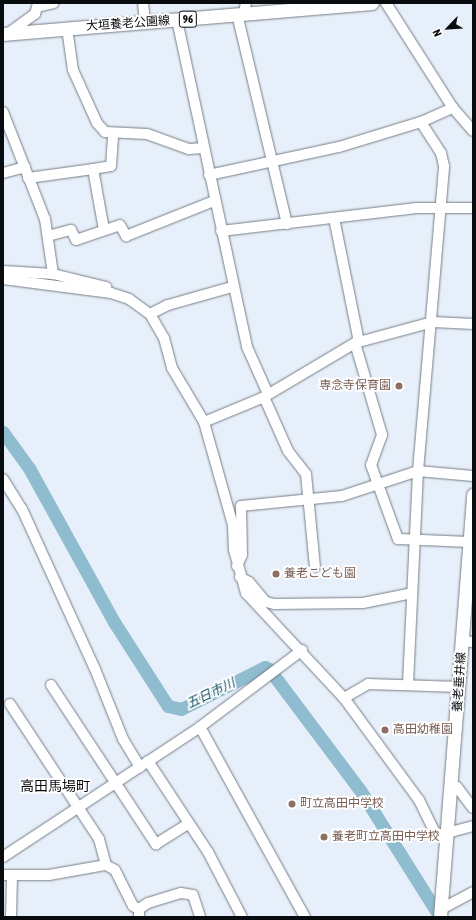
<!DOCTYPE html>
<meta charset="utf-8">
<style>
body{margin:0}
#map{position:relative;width:476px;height:920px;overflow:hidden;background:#e7f0fa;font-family:"Asap Condensed","Noto Sans JP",sans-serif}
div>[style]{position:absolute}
.river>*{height:13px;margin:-6.5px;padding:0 6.5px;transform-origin:6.5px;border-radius:6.5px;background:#8fbcce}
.roads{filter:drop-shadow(0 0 1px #767d86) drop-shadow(0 0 1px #767d86)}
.minor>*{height:10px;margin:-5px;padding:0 5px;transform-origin:5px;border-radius:5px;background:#fff}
.major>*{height:13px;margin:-6.5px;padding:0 6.5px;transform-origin:6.5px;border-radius:6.5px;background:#fff}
.dots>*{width:11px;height:11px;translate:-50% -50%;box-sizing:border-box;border:2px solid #fff;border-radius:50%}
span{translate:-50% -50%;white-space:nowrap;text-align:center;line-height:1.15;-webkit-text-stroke:3.5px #fff;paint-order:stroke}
.shield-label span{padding:1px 3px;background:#fff;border:1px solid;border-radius:3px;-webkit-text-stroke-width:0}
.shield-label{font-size:11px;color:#090c0f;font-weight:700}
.street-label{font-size:12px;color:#090c0f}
.education-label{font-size:12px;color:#785e54}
.right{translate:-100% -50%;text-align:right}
.left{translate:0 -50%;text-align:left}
.water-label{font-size:13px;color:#0e4c60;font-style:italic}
.quarter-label{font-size:14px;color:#090c0f}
.frame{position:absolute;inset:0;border:4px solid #090c0f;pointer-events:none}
.north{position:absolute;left:428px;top:8px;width:40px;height:40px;-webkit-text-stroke:3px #fff;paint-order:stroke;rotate:245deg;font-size:11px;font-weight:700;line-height:16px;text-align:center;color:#090c0f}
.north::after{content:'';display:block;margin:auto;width:14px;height:18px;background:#090c0f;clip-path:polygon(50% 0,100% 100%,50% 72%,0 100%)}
</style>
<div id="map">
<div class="river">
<div style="left:3px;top:432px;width:44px;rotate:54.2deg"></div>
<div style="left:29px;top:468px;width:176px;rotate:61.1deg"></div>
<div style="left:114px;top:622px;width:100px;rotate:57.3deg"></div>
<div style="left:168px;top:706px;width:13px;rotate:13deg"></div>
<div style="left:181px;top:709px;width:94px;rotate:-26.6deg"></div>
<div style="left:265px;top:667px;width:4px;rotate:27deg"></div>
<div style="left:269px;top:669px;width:151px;rotate:53.1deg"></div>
<div style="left:360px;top:790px;width:150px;rotate:57.8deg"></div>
</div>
<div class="roads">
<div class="minor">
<div style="left:143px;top:3px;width:19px;rotate:84deg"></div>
<div style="left:386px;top:3px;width:125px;rotate:57.5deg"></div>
<div style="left:453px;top:108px;width:30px;rotate:49deg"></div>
<div style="left:37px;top:7px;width:17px;rotate:-13deg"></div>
<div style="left:244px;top:13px;width:10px;rotate:-79deg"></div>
<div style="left:237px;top:14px;width:216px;rotate:76.6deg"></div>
<div style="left:177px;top:20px;width:334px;rotate:77.9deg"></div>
<div style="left:247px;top:347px;width:51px;rotate:65.9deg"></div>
<div style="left:67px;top:28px;width:42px;rotate:81.9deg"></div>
<div style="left:73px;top:70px;width:58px;rotate:65.6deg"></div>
<div style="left:97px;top:123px;width:12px;rotate:48deg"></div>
<div style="left:105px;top:132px;width:42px;rotate:2.7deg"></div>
<div style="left:147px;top:134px;width:45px;rotate:19.7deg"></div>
<div style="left:189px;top:149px;width:15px;rotate:-4deg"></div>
<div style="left:10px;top:32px;width:31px;rotate:-36deg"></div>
<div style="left:35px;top:14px;width:7px;rotate:-74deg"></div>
<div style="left:3px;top:112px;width:115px;rotate:68.6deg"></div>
<div style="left:45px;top:219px;width:56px;rotate:81.7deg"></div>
<div style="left:3px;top:173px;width:23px;rotate:-15deg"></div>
<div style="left:209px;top:175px;width:133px;rotate:-12.2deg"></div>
<div style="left:339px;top:147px;width:86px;rotate:-17deg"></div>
<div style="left:421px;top:122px;width:35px;rotate:-24deg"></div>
<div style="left:28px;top:178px;width:66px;rotate:-7.9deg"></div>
<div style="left:334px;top:218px;width:126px;rotate:78.6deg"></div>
<div style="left:104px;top:230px;width:62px;rotate:-100.2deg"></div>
<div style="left:93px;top:169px;width:18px;rotate:-9deg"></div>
<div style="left:111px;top:166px;width:32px;rotate:-86deg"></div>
<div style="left:221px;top:231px;width:197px;rotate:-6.7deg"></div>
<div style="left:417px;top:208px;width:56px"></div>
<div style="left:48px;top:236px;width:24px;rotate:-15deg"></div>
<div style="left:71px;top:230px;width:11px;rotate:63deg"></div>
<div style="left:76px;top:240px;width:46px;rotate:-18.8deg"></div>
<div style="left:120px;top:225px;width:13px;rotate:61deg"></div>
<div style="left:126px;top:236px;width:95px;rotate:-21.7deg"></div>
<div style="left:3px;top:271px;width:50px;rotate:3.4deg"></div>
<div style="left:53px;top:274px;width:55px;rotate:13.8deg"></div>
<div style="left:3px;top:279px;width:109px;rotate:7.4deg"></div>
<div style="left:111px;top:293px;width:19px;rotate:18deg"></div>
<div style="left:129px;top:299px;width:26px;rotate:36deg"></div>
<div style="left:150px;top:314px;width:28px;rotate:60deg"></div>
<div style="left:164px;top:338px;width:31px;rotate:75deg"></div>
<div style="left:172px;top:368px;width:63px;rotate:59.3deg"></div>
<div style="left:204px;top:422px;width:107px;rotate:74.3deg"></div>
<div style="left:233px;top:525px;width:25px;rotate:88deg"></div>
<div style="left:234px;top:550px;width:45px;rotate:74.4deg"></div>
<div style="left:246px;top:593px;width:144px;rotate:47deg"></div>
<div style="left:344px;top:698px;width:127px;rotate:53.7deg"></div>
<div style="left:419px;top:800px;width:34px;rotate:64deg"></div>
<div style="left:434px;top:831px;width:15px;rotate:32deg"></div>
<div style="left:150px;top:314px;width:20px;rotate:-27deg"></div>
<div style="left:168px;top:305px;width:66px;rotate:-15.7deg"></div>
<div style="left:355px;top:343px;width:96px;rotate:73.6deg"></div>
<div style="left:382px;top:435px;width:32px;rotate:110deg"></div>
<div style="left:371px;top:465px;width:79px;rotate:70deg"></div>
<div style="left:398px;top:539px;width:72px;rotate:2.4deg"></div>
<div style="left:264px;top:397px;width:59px;rotate:66deg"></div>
<div style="left:288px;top:451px;width:29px;rotate:52deg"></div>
<div style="left:306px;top:474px;width:93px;rotate:84.5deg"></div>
<div style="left:204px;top:422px;width:65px;rotate:-22.6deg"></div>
<div style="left:264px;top:397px;width:106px;rotate:-30.7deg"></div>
<div style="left:355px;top:343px;width:81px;rotate:-15.1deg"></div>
<div style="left:433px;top:322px;width:40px;rotate:2.9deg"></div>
<div style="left:3px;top:479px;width:36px;rotate:58deg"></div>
<div style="left:22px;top:509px;width:176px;rotate:65.5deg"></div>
<div style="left:95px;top:669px;width:75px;rotate:68.2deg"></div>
<div style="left:123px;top:739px;width:33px;rotate:59deg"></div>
<div style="left:237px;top:566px;width:12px;rotate:-66deg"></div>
<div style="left:242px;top:555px;width:49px;rotate:-91.2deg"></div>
<div style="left:241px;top:506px;width:101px;rotate:-5.7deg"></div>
<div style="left:342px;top:496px;width:80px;rotate:-18.2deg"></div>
<div style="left:418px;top:471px;width:55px;rotate:5.2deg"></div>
<div style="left:240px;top:577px;width:10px;rotate:29deg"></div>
<div style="left:249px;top:582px;width:26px;rotate:50deg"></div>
<div style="left:266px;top:602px;width:9px;rotate:13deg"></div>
<div style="left:275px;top:604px;width:88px;rotate:-0.7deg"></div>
<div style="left:363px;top:603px;width:50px;rotate:-11.5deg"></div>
<div style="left:463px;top:641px;width:10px;rotate:6deg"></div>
<div style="left:408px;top:684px;width:213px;rotate:-87.3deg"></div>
<div style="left:418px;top:471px;width:306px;rotate:-85.1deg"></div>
<div style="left:444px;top:166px;width:13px;rotate:-103deg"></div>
<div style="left:441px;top:153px;width:37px;rotate:-123deg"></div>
<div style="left:51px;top:685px;width:191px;rotate:56.6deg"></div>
<div style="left:156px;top:844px;width:38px;rotate:-32deg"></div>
<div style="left:344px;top:698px;width:28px;rotate:-30deg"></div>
<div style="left:368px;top:684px;width:92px;rotate:1.9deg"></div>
<div style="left:10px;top:704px;width:162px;rotate:56.6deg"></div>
<div style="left:99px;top:839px;width:27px;rotate:75deg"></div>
<div style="left:200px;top:727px;width:217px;rotate:61.1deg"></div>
<div style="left:148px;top:761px;width:109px;rotate:56.6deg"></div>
<div style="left:208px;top:852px;width:73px;rotate:62.4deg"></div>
<div style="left:451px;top:785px;width:6px;rotate:18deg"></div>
<div style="left:457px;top:787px;width:26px;rotate:53deg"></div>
<div style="left:447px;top:833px;width:27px;rotate:-15deg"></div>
<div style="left:3px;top:857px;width:236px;rotate:-33.4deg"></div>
<div style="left:200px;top:727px;width:128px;rotate:-37deg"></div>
<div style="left:3px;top:875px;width:46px"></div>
<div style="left:49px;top:875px;width:58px;rotate:-10deg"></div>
<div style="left:106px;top:865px;width:10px;rotate:29deg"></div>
<div style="left:115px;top:870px;width:40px;rotate:63.4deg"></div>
<div style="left:133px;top:906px;width:7px;rotate:27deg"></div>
<div style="left:139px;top:909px;width:8px;rotate:90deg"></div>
<div style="left:445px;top:907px;width:32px;rotate:-28deg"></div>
<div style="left:139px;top:909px;width:11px;rotate:-34deg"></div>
<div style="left:148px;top:903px;width:34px;rotate:-17deg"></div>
<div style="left:181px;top:893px;width:12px;rotate:9deg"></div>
<div style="left:193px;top:895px;width:23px;rotate:72deg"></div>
<div style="left:11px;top:917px;width:41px;rotate:-88.6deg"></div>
</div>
<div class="major">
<div style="left:3px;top:34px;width:370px;rotate:-4.8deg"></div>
<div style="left:440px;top:917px;width:424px;rotate:-85.5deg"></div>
</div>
</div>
<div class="dots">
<div style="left:399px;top:386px;background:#8d6e63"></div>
<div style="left:276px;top:574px;background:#8d6e63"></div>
<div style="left:385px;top:730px;background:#8d6e63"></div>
<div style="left:292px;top:804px;background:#8d6e63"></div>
<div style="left:324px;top:837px;background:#8d6e63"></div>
</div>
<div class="shield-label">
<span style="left:188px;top:19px">96</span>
</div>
<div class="street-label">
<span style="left:128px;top:24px;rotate:-4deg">大垣養老公園線</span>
<span style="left:460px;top:682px;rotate:-86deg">養老垂井線</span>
</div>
<div class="education-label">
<span class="right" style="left:391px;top:386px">専念寺保育園</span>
<span class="left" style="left:284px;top:574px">養老こども園</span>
<span class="left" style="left:393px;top:730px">高田幼稚園</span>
<span class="left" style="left:300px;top:804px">町立高田中学校</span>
<span class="left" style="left:332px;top:837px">養老町立高田中学校</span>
</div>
<div class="water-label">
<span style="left:211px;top:694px;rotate:-26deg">五日市川</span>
</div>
<div class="quarter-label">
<span style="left:55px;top:786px">高田馬場町</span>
</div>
<div class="frame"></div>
<div class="north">N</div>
</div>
